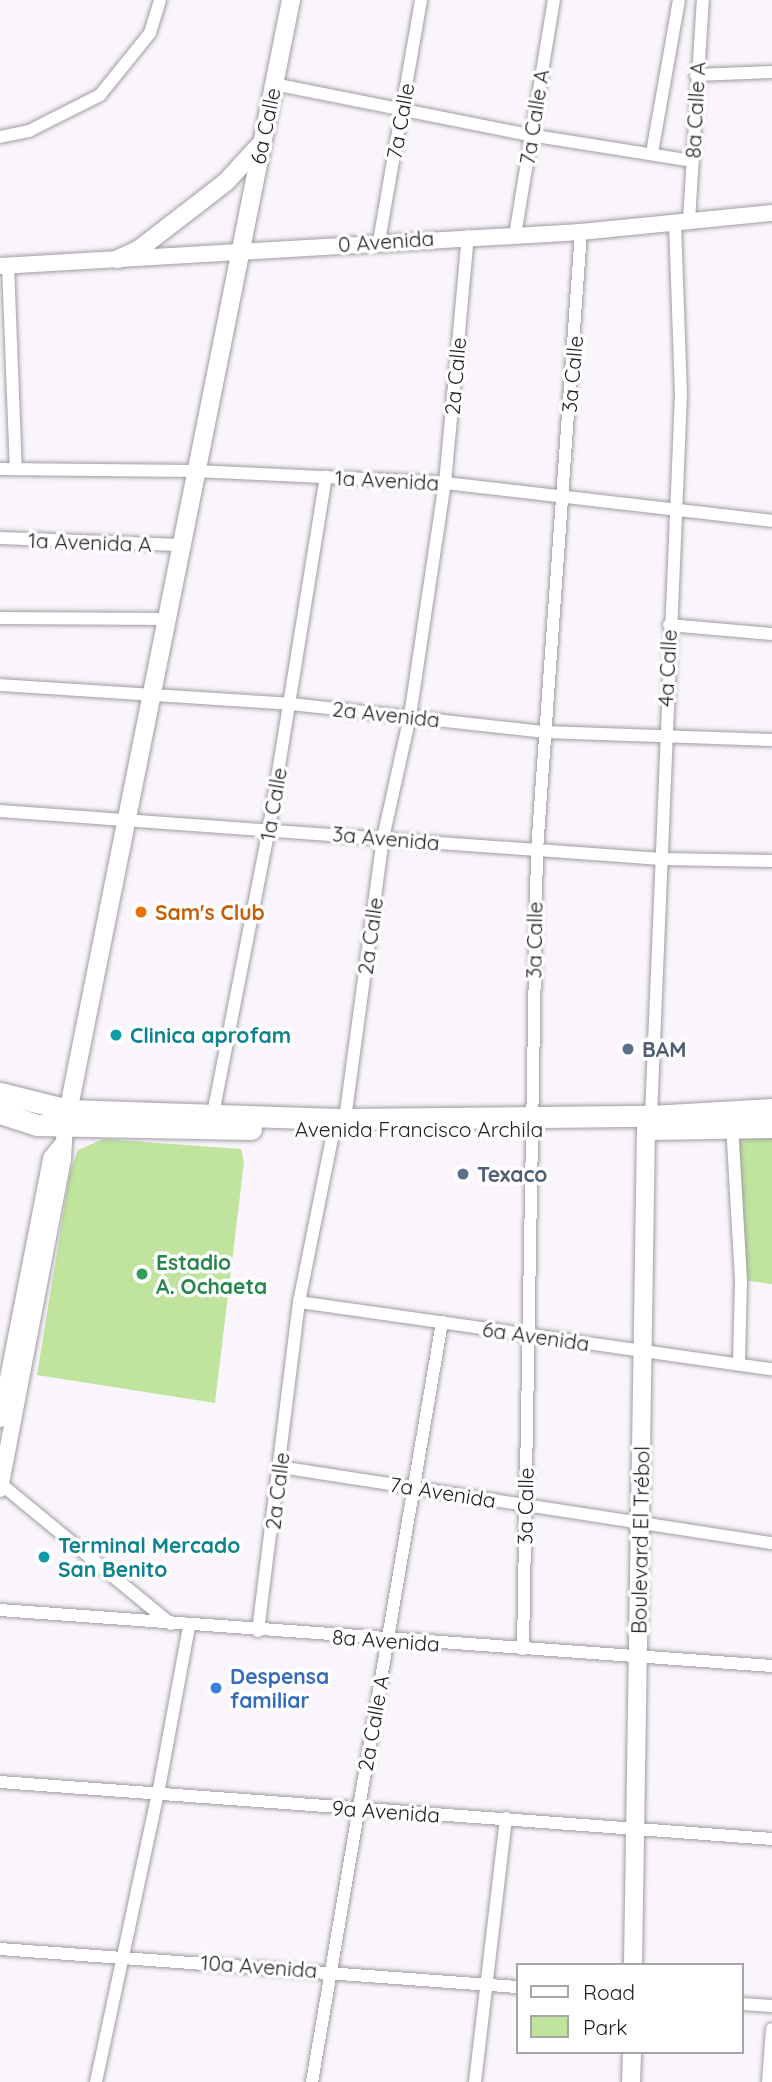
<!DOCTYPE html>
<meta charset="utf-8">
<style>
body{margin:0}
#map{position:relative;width:772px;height:2082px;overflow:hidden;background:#faf5fc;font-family:Quicksand,sans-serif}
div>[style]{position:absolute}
.green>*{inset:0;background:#c0e39e}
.roads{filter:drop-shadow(0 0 2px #a09ca2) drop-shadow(0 0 2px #a09ca2)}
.minor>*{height:12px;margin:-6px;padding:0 6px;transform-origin:6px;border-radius:6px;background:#fff}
.tertiary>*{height:16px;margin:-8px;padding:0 8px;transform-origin:8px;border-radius:8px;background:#fff}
.secondary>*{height:18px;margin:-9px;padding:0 9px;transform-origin:9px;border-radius:9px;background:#fff}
.primary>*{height:21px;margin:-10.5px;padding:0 10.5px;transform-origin:10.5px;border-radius:10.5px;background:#fff}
.dots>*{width:19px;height:19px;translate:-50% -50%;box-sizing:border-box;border:4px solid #fff;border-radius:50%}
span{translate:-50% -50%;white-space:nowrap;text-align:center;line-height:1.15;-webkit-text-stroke:7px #fff;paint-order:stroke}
.street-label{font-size:21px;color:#222023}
.food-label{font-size:21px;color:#c56008;font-weight:700}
.left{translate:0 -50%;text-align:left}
.culture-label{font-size:21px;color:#0d838f;font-weight:700}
.service-label{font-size:21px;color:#4e5e75;font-weight:700}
.leisure-label{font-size:21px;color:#27864d;font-weight:700}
.shop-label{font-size:21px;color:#366cbe;font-weight:700}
.legend{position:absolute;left:516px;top:1963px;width:228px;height:91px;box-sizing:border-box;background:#fff;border:2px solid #a7a6a7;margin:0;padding:9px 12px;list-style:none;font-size:21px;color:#222023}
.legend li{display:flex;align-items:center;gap:14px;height:35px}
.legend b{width:35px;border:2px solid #a7a6a7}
</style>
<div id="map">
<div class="green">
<div style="clip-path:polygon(732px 1128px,772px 1131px,772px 1284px,741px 1280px)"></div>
<div style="clip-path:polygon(103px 1139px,241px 1149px,244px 1162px,215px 1403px,37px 1375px,70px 1172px,78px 1150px)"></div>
</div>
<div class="roads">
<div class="minor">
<div style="left:696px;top:75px;width:76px;rotate:-2.3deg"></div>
<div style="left:274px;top:84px;width:261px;rotate:11.3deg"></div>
<div style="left:530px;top:135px;width:164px;rotate:9.1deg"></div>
<div style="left:0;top:137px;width:30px;rotate:-12deg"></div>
<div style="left:29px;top:131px;width:80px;rotate:-26.9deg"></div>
<div style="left:100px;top:95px;width:80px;rotate:-51.1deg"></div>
<div style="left:150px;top:33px;width:34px;rotate:-73deg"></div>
<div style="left:652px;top:153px;width:155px;rotate:-80deg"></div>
<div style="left:689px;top:220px;width:220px;rotate:-86.4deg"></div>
<div style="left:515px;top:235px;width:238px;rotate:-80.6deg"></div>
<div style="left:379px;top:241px;width:245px;rotate:-80.1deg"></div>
<div style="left:8px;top:265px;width:204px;rotate:87.8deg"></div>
<div style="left:0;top:469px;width:195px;rotate:0.6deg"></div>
<div style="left:195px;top:471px;width:250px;rotate:2.7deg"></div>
<div style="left:445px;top:483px;width:329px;rotate:6.6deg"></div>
<div style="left:0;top:538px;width:180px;rotate:2.2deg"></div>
<div style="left:0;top:618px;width:166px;rotate:0.3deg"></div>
<div style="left:669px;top:625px;width:103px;rotate:5deg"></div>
<div style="left:0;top:685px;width:292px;rotate:3.7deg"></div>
<div style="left:291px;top:704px;width:256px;rotate:6.3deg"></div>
<div style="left:545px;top:732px;width:227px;rotate:2deg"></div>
<div style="left:0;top:811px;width:663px;rotate:4.15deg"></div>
<div style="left:661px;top:859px;width:111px;rotate:1deg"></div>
<div style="left:651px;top:1116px;width:722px;rotate:-87.62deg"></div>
<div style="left:681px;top:395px;width:174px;rotate:-92deg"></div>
<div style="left:212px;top:1119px;width:297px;rotate:-78.9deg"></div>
<div style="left:269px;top:828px;width:356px;rotate:-80.8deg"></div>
<div style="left:732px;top:1124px;width:156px;rotate:86.7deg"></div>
<div style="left:741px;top:1280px;width:84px;rotate:91.4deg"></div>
<div style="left:299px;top:1302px;width:478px;rotate:8.1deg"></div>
<div style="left:280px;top:1467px;width:498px;rotate:8.8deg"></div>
<div style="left:1px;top:1484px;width:220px;rotate:39.5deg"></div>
<div style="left:0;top:1610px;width:774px;rotate:4.15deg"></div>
<div style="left:258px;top:1631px;width:332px;rotate:-82.9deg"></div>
<div style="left:299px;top:1302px;width:177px;rotate:-78.6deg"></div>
<div style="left:334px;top:1129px;width:15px;rotate:-42deg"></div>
<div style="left:345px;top:1119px;width:284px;rotate:-82.3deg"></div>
<div style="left:383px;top:838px;width:125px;rotate:-77.5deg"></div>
<div style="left:410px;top:716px;width:236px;rotate:-81.5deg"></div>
<div style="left:445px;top:483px;width:248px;rotate:-84.7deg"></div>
<div style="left:523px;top:1649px;width:799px;rotate:-89deg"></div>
<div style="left:537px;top:850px;width:620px;rotate:-85.93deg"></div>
<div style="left:0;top:1782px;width:774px;rotate:4.22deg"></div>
<div style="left:0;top:1949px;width:519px;rotate:4.2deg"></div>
<div style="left:742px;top:2004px;width:30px;rotate:4deg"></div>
<div style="left:96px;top:2082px;width:295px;rotate:-77.9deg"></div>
<div style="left:158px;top:1794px;width:171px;rotate:-79.5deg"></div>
<div style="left:312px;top:2082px;width:771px;rotate:-80.29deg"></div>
<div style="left:475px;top:2082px;width:266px;rotate:-83.3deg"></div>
<div style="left:768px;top:2082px;width:53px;rotate:-85.7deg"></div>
</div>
<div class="tertiary">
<div style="left:0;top:266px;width:582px;rotate:-3.35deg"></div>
<div style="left:581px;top:232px;width:192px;rotate:-5.7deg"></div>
<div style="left:0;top:1419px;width:266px;rotate:-78.9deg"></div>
<div style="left:51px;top:1158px;width:17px;rotate:-50deg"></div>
<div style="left:0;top:1489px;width:335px;rotate:-79.2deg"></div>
<div style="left:63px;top:1160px;width:33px;rotate:-87deg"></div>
</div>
<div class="secondary">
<div style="left:118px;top:259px;width:22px;rotate:-24deg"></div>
<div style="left:138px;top:250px;width:111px;rotate:-37.7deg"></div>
<div style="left:226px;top:182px;width:49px;rotate:-47.5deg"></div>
<div style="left:66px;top:1122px;width:1144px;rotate:-78.66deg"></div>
<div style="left:633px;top:1965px;width:836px;rotate:-89.11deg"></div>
<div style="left:646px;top:1129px;width:14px;rotate:-69deg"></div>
<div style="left:631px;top:2082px;width:30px;rotate:-88deg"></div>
</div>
<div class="primary">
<div style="left:0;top:1093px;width:70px;rotate:14deg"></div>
<div style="left:68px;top:1110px;width:277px;rotate:1.9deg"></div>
<div style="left:345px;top:1119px;width:306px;rotate:-0.6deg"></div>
<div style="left:651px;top:1116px;width:121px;rotate:-3.3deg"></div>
<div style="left:0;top:1113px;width:39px;rotate:18deg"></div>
<div style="left:37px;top:1125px;width:214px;rotate:1.1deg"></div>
<div style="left:651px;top:1129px;width:121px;rotate:-0.9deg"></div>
</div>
</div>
<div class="dots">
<div style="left:141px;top:912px;background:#e8710a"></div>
<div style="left:116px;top:1035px;background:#0f9aa8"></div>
<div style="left:628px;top:1049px;background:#5c6f8a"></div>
<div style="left:463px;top:1174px;background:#5c6f8a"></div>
<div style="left:142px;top:1274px;background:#2e9e5b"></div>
<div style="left:44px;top:1557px;background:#0f9aa8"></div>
<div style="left:216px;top:1688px;background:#3f7fe0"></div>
</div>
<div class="street-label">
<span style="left:695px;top:110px;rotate:-87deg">8a Calle A</span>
<span style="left:534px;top:117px;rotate:-81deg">7a Calle A</span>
<span style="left:400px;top:121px;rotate:-80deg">7a Calle</span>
<span style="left:265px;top:126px;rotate:-78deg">6a Calle</span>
<span style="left:386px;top:241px;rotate:-4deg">0 Avenida</span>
<span style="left:572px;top:374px;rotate:-85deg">3a Calle</span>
<span style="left:455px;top:376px;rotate:-85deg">2a Calle</span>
<span style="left:387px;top:480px;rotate:3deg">1a Avenida</span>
<span style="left:90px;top:542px;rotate:2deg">1a Avenida A</span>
<span style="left:667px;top:668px;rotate:-87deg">4a Calle</span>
<span style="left:386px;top:714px;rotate:6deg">2a Avenida</span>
<span style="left:273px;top:804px;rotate:-80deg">1a Calle</span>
<span style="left:386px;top:838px;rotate:5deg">3a Avenida</span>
<span style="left:370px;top:936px;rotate:-82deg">2a Calle</span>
<span style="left:534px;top:940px;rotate:-89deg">3a Calle</span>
<span style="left:419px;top:1129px">Avenida Francisco Archila</span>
<span style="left:536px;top:1336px;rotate:8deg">6a Avenida</span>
<span style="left:277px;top:1491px;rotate:-83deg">2a Calle</span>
<span style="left:443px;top:1492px;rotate:9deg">7a Avenida</span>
<span style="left:525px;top:1506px;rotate:-89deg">3a Calle</span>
<span style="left:640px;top:1540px;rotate:-89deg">Boulevard El Trébol</span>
<span style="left:386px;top:1640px;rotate:4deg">8a Avenida</span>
<span style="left:373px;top:1723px;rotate:-80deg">2a Calle A</span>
<span style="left:386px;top:1811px;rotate:4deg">9a Avenida</span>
<span style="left:259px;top:1966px;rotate:4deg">10a Avenida</span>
</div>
<div class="food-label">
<span class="left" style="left:155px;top:912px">Sam's Club</span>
</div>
<div class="culture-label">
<span class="left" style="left:130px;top:1035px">Clinica aprofam</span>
<span class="left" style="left:58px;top:1557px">Terminal Mercado<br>San Benito</span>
</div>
<div class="service-label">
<span class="left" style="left:642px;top:1049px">BAM</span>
<span class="left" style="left:477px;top:1174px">Texaco</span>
</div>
<div class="leisure-label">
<span class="left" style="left:156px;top:1274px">Estadio<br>A. Ochaeta</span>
</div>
<div class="shop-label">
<span class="left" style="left:230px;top:1688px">Despensa<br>familiar</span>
</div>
<ul class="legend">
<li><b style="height:9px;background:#fff"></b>Road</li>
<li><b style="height:19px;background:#c0e39e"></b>Park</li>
</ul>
</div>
